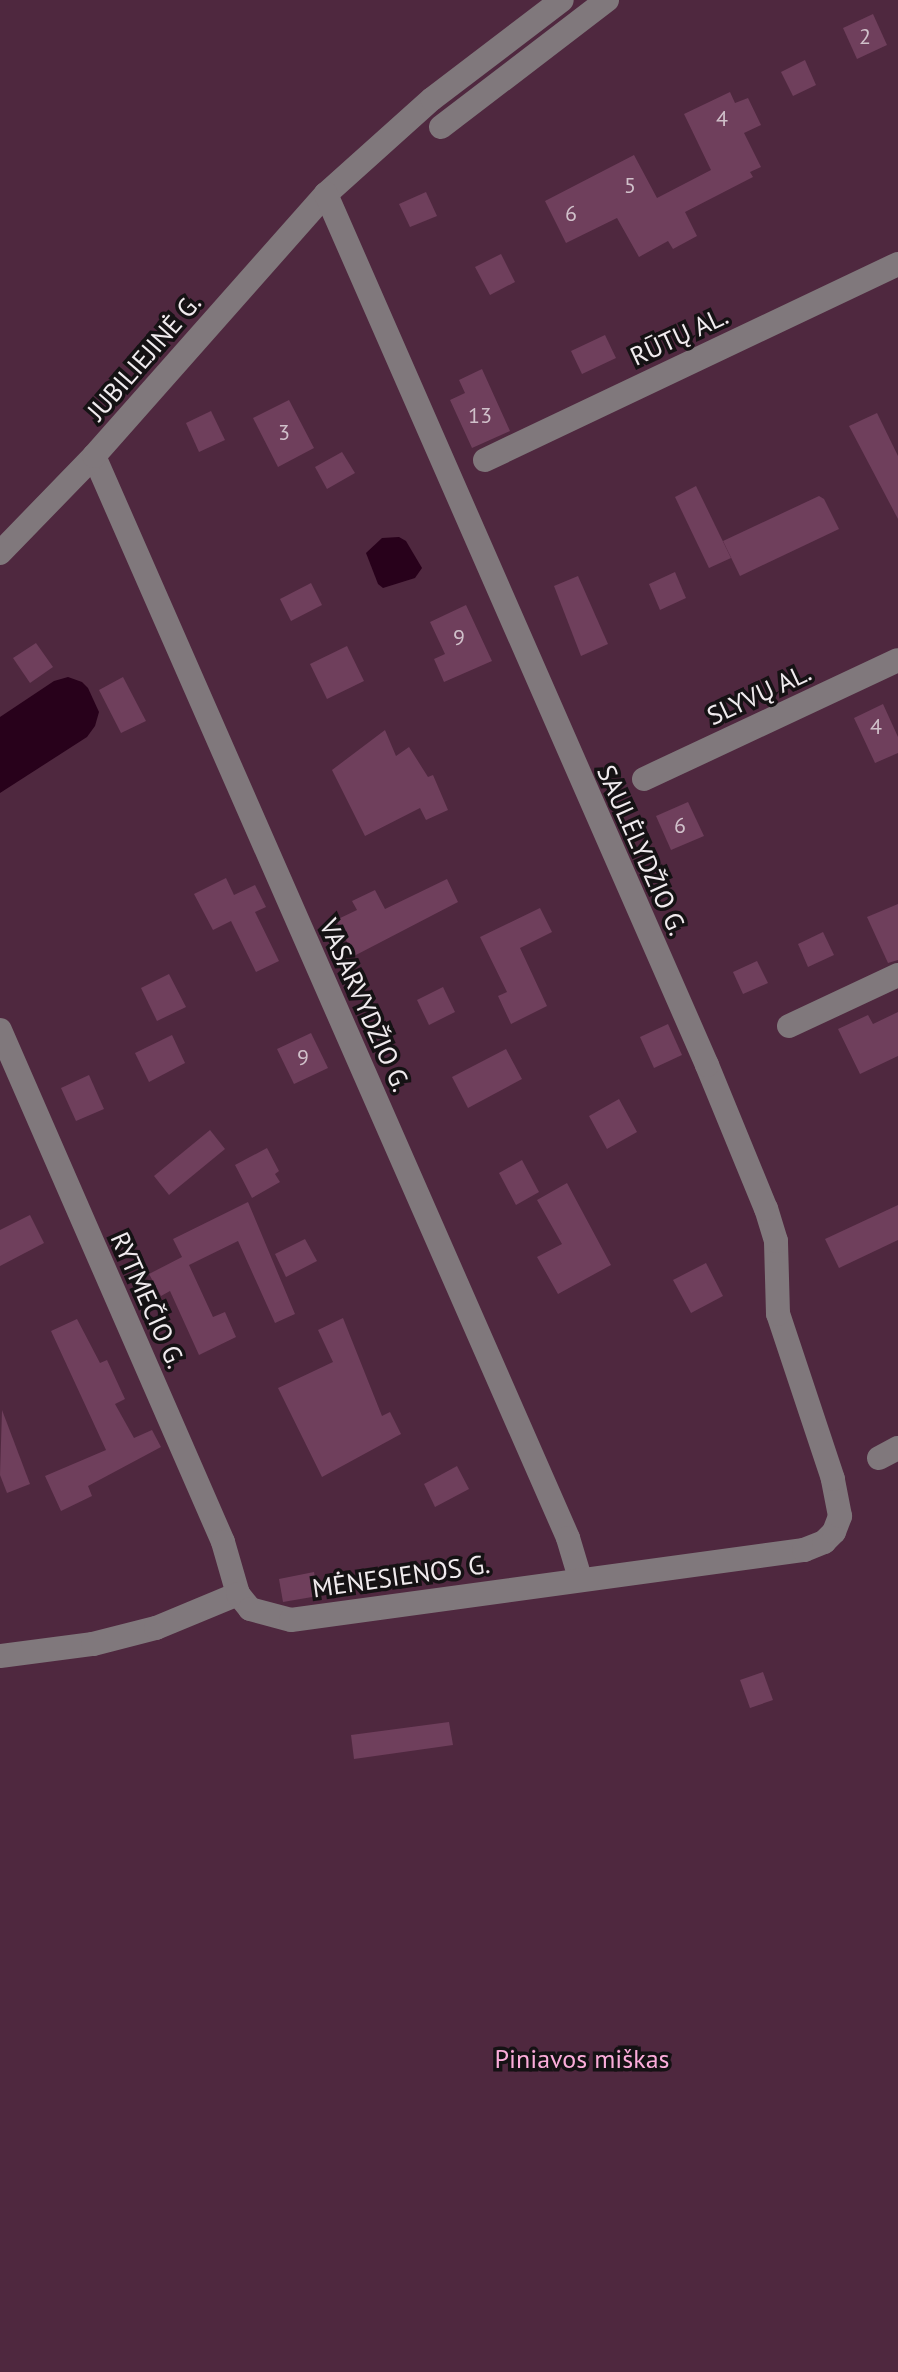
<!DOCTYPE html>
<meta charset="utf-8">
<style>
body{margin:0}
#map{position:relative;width:898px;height:2372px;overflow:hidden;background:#30282c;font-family:"PT Sans",sans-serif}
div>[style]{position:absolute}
.green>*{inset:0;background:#4f283f}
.water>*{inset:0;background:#28011b}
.building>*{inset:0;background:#6f3f5c}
.street>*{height:24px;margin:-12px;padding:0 12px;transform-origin:12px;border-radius:12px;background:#80787c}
span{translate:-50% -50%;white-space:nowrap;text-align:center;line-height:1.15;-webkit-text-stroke:7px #151214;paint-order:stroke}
.number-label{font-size:22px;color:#d0c0ca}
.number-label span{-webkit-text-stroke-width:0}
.street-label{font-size:26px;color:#f0ebee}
.park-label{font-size:26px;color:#fbacda}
</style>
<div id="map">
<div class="green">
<div style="clip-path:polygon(0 0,898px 0,898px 2372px,0 2372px)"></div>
</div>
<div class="water">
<div style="clip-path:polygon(399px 537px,406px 541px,422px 568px,415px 578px,383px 588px,378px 584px,366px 553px,382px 538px)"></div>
<div style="clip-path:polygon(68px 677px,82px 682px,88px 688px,99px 712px,95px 726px,87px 737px,0 793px,0 717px,54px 681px)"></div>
</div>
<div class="building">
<div style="clip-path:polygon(873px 14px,887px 45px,857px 59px,843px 28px)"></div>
<div style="clip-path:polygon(805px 60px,816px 85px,793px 96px,781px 72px)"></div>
<div style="clip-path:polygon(730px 92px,735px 103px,748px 98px,761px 125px,744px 133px,761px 167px,750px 172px,753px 177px,685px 212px,697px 236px,673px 249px,668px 241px,639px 257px,617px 218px,566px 243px,545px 201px,634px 155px,657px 198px,711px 170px,684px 114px)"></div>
<div style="clip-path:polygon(426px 192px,437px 216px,410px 227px,399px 204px)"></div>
<div style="clip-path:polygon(501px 254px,515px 282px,490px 295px,475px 267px)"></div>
<div style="clip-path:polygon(605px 335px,616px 358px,582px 374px,571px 351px)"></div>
<div style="clip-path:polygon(482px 369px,510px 431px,472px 448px,450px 400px,465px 393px,459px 380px)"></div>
<div style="clip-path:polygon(289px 400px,314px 448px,278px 467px,253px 418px)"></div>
<div style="clip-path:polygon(211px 411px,225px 440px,199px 452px,186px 423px)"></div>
<div style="clip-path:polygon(877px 413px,898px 456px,898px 519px,849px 426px)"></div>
<div style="clip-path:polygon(342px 452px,355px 473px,327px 489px,315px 467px)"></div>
<div style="clip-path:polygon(696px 486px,731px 558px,709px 568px,675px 497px)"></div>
<div style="clip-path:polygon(819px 496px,824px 499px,839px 529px,740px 576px,723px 541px)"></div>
<div style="clip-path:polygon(675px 572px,686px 598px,660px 610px,649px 584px)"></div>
<div style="clip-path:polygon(578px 576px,608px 644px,581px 656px,554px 586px)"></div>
<div style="clip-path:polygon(311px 583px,322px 605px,291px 621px,280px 599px)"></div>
<div style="clip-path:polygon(466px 605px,492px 661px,444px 682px,434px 659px,445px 654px,430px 622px)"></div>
<div style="clip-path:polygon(36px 643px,53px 667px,30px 683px,13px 658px)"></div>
<div style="clip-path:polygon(347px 646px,364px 681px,327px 699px,310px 664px)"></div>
<div style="clip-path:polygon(123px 677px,146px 721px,121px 733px,99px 690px)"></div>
<div style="clip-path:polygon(883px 704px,898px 737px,898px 753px,875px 763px,854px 718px)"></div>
<div style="clip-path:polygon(385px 730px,396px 756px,409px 747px,428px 777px,433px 775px,448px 810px,426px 820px,420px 808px,365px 836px,332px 770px)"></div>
<div style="clip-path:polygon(688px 802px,704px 836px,671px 850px,656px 816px)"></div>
<div style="clip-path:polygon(226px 878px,234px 895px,255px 885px,266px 907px,255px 912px,279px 961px,256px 972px,231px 921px,213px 930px,194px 894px)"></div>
<div style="clip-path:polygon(447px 879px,458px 902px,354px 956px,336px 920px,357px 910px,352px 901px,375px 890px,385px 909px)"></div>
<div style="clip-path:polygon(898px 904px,898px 960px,888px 963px,867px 917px)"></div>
<div style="clip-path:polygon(540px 908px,552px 932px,520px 948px,547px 1006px,511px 1024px,498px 996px,507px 992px,480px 937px)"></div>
<div style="clip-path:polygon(823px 932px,834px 955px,808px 967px,798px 944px)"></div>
<div style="clip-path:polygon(757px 961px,768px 983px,743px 994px,733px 972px)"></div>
<div style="clip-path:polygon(169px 974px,186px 1007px,157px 1021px,141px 988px)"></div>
<div style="clip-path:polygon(443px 987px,455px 1012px,429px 1025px,417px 1000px)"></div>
<div style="clip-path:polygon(898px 1012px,898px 1056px,860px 1074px,838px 1029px,868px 1015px,873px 1024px)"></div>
<div style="clip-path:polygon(668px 1024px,682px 1055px,654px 1068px,640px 1037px)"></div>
<div style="clip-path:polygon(311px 1033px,328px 1068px,294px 1084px,277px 1049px)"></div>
<div style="clip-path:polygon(172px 1035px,185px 1063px,149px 1082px,135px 1053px)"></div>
<div style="clip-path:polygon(506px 1049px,522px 1079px,468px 1108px,452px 1077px)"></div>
<div style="clip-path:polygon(89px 1075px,104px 1109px,76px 1121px,61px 1088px)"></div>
<div style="clip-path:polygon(619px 1099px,637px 1132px,607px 1149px,589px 1116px)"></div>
<div style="clip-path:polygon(210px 1130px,225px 1149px,169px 1195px,154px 1176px)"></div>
<div style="clip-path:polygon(267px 1148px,279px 1171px,275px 1174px,280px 1182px,252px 1198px,235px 1165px)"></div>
<div style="clip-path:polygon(522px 1160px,539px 1192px,516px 1205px,499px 1173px)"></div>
<div style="clip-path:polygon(567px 1183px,611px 1265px,558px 1294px,537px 1257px,562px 1244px,537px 1200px)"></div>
<div style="clip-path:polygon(248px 1202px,295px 1314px,275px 1323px,238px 1241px,189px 1265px,213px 1317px,225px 1312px,236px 1337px,199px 1355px,170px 1291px,161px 1296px,149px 1274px,182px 1257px,173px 1239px)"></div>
<div style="clip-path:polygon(898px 1205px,898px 1240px,839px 1268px,825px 1239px)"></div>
<div style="clip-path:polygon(30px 1215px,44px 1243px,0 1266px,0 1230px)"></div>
<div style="clip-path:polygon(305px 1239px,317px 1261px,286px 1277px,275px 1254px)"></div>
<div style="clip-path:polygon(706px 1263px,723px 1296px,691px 1313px,673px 1280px)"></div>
<div style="clip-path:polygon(343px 1318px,382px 1416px,390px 1412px,401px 1434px,322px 1477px,278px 1388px,333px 1362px,318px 1330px)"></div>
<div style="clip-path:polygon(77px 1319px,100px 1363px,107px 1360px,125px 1399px,115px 1404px,134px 1438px,152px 1430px,161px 1447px,88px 1486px,92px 1496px,61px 1511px,45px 1476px,106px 1450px,51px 1331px)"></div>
<div style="clip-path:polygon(2px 1410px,30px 1484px,7px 1493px,0 1475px)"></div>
<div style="clip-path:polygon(457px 1466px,469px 1489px,435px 1507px,424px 1484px)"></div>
<div style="clip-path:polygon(314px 1572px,318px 1596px,283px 1602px,279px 1579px)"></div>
<div style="clip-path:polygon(763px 1672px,773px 1700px,750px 1708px,740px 1680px)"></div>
<div style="clip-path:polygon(449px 1722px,453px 1745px,354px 1759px,351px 1735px)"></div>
</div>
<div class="street">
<div style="left:441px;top:127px;width:209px;rotate:-37.4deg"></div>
<div style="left:94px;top:456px;width:1181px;rotate:66.34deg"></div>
<div style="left:568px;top:1538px;width:42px;rotate:73.3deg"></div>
<div style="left:485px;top:460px;width:457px;rotate:-25.4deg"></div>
<div style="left:0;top:553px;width:135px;rotate:-45.9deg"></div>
<div style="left:94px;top:456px;width:350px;rotate:-48.5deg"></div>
<div style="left:326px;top:194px;width:142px;rotate:-41.9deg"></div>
<div style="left:432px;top:99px;width:163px;rotate:-37.3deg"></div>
<div style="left:644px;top:779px;width:280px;rotate:-25.1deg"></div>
<div style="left:789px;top:1026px;width:120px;rotate:-25.1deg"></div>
<div style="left:0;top:1030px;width:558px;rotate:66.46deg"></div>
<div style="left:223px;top:1542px;width:54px;rotate:73.9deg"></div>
<div style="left:879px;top:1458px;width:21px;rotate:-28deg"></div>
<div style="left:0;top:1656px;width:94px;rotate:-7.4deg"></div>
<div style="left:93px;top:1644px;width:65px;rotate:-14.3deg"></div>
<div style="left:156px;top:1628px;width:89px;rotate:-22.5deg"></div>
<div style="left:238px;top:1594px;width:19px;rotate:51deg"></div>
<div style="left:250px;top:1609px;width:42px;rotate:15deg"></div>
<div style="left:291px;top:1620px;width:518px;rotate:-7.77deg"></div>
<div style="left:804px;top:1550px;width:22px;rotate:-22deg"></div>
<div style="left:824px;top:1542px;width:14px;rotate:-45deg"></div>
<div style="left:834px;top:1532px;width:17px;rotate:-69deg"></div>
<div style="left:840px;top:1516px;width:38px;rotate:-101deg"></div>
<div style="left:833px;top:1479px;width:174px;rotate:-108.4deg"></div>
<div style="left:778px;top:1314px;width:73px;rotate:-91.6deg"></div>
<div style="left:776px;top:1241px;width:34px;rotate:-107deg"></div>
<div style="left:766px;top:1209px;width:156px;rotate:-112.3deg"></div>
<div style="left:707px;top:1065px;width:951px;rotate:-113.63deg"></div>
</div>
<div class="number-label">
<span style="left:865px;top:37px">2</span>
<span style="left:722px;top:119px">4</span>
<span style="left:630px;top:186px">5</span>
<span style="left:571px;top:214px">6</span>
<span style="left:480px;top:416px">13</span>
<span style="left:284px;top:433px">3</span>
<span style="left:459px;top:638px">9</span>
<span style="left:876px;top:727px">4</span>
<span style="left:680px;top:826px">6</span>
<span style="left:303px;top:1058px">9</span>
</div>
<div class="street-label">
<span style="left:679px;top:336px;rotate:-25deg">RŪTŲ AL.</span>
<span style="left:144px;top:357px;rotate:-49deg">JUBILIEJINĖ G.</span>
<span style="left:759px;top:694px;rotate:-25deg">SLYVŲ AL.</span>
<span style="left:642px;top:850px;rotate:66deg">SAULĖLYDŽIO G.</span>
<span style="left:365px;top:1005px;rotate:66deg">VASARVYDŽIO G.</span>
<span style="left:148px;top:1300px;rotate:66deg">RYTMEČIO G.</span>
<span style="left:401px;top:1576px;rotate:-8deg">MĖNESIENOS G.</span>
</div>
<div class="park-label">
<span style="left:582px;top:2059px">Piniavos miškas</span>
</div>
</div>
